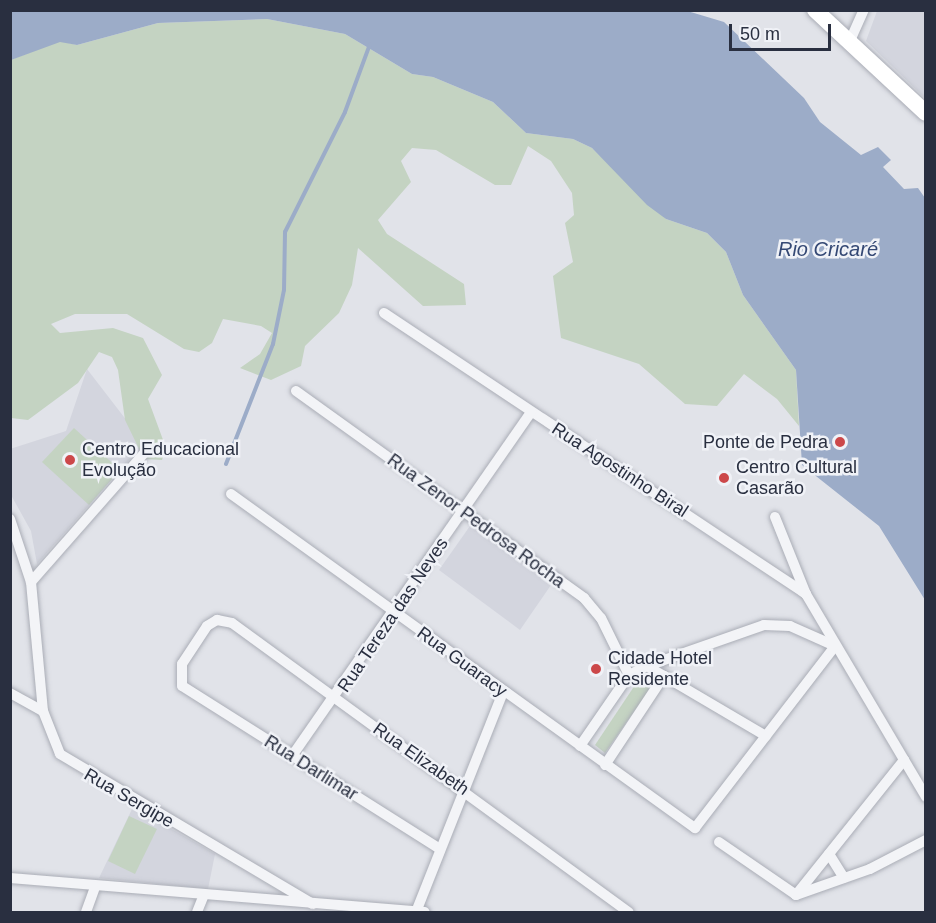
<!DOCTYPE html>
<meta charset="utf-8">
<style>
body{margin:0}
#map{position:relative;width:936px;height:923px;overflow:hidden;background:#e1e3e9;font-family:Arial,sans-serif}
div>[style]{position:absolute}
.built>*{inset:0;background:#d3d5de}
.green>*{inset:0;background:#c4d3c2}
.water>*{inset:0;background:#9cacc8}
.stream>*{height:4px;margin:-2px;padding:0 2px;transform-origin:2px;border-radius:2px;background:#9cacc8}
.roads{filter:drop-shadow(0 0 2px #aaadb6) drop-shadow(0 0 2px #aaadb6)}
.minor>*{height:10px;margin:-5px;padding:0 5px;transform-origin:5px;border-radius:5px;background:#f3f4f7}
.primary>*{height:16px;margin:-8px;padding:0 8px;transform-origin:8px;border-radius:8px;background:#fff}
.dots>*{width:16px;height:16px;translate:-50% -50%;box-sizing:border-box;border:3px solid #f0f2f7;border-radius:50%}
span{translate:-50% -50%;white-space:nowrap;text-align:center;line-height:1.15;-webkit-text-stroke:5px #f0f2f7;paint-order:stroke}
.poi-label{font-size:18px;color:#292f40}
.right{translate:-100% -50%;text-align:right}
.left{translate:0 -50%;text-align:left}
.street-label{font-size:18px;color:#292f40}
.water-label{font-size:20px;color:#344874;font-style:italic}
.frame{position:absolute;inset:0;border:12px solid #292f40;pointer-events:none}
.scale{position:absolute;left:729px;top:24px;width:102px;height:27px;box-sizing:border-box;border:3px solid #292f40;border-top:0;padding-left:8px;font-size:18px;line-height:21px;white-space:nowrap;color:#292f40;-webkit-text-stroke:4px #f0f2f7;paint-order:stroke}
</style>
<div id="map">
<div class="built">
<div style="clip-path:polygon(877px 11px,925px 11px,925px 98px,866px 41px)"></div>
<div style="clip-path:polygon(87px 369px,144px 443px,37px 564px,31px 531px,11px 495px,10px 449px,66px 431px)"></div>
<div style="clip-path:polygon(470px 526px,551px 585px,520px 630px,439px 570px)"></div>
<div style="clip-path:polygon(133px 807px,215px 854px,208px 889px,99px 878px)"></div>
</div>
<div class="green">
<div style="clip-path:polygon(267px 19px,345px 34px,412px 74px,433px 77px,493px 102px,526px 133px,573px 139px,592px 148px,666px 219px,707px 233px,726px 252px,743px 295px,796px 370px,799px 426px,777px 399px,744px 374px,717px 406px,685px 404px,639px 364px,561px 338px,553px 276px,573px 262px,565px 223px,574px 215px,572px 193px,551px 161px,528px 146px,511px 185px,495px 185px,436px 150px,412px 148px,401px 161px,411px 182px,378px 220px,387px 234px,464px 284px,466px 305px,423px 306px,358px 248px,352px 285px,339px 313px,305px 346px,301px 366px,271px 380px,240px 368px,260px 354px,272px 333px,261px 326px,223px 319px,212px 343px,199px 352px,184px 349px,127px 314px,75px 314px,51px 324px,60px 333px,113px 328px,143px 338px,162px 375px,148px 399px,166px 448px,162px 460px,144px 459px,125px 420px,118px 370px,112px 357px,99px 352px,78px 383px,28px 420px,11px 418px,10px 60px,60px 41px,77px 45px,158px 23px)"></div>
<div style="clip-path:polygon(74px 428px,120px 470px,89px 505px,42px 462px)"></div>
<div style="clip-path:polygon(648px 680px,649px 690px,605px 753px,595px 745px,637px 682px)"></div>
<div style="clip-path:polygon(129px 816px,157px 829px,135px 874px,108px 861px)"></div>
</div>
<div class="water">
<div style="clip-path:polygon(684px 10px,724px 22px,804px 98px,820px 122px,861px 155px,878px 147px,891px 160px,883px 167px,904px 189px,918px 188px,925px 198px,925px 600px,879px 526px,802px 465px,796px 370px,743px 295px,726px 252px,707px 233px,666px 219px,647px 205px,592px 148px,573px 139px,526px 133px,493px 102px,433px 77px,412px 74px,345px 34px,267px 19px,158px 23px,77px 45px,60px 42px,11px 60px,11px 11px)"></div>
</div>
<div class="stream">
<div style="left:226px;top:464px;width:129px;rotate:-68.6deg"></div>
<div style="left:273px;top:344px;width:55px;rotate:-78.5deg"></div>
<div style="left:284px;top:290px;width:58px;rotate:-89deg"></div>
<div style="left:285px;top:232px;width:134px;rotate:-63.4deg"></div>
<div style="left:345px;top:112px;width:72px;rotate:-69.8deg"></div>
</div>
<div class="roads">
<div class="minor">
<div style="left:849px;top:43px;width:36px;rotate:-66deg"></div>
<div style="left:384px;top:313px;width:507px;rotate:33.66deg"></div>
<div style="left:806px;top:594px;width:236px;rotate:59.4deg"></div>
<div style="left:296px;top:391px;width:355px;rotate:35.7deg"></div>
<div style="left:584px;top:598px;width:26px;rotate:50deg"></div>
<div style="left:601px;top:618px;width:64px;rotate:63.8deg"></div>
<div style="left:231px;top:494px;width:572px;rotate:35.75deg"></div>
<div style="left:695px;top:828px;width:230px;rotate:-52.4deg"></div>
<div style="left:775px;top:517px;width:83px;rotate:68.1deg"></div>
<div style="left:10px;top:519px;width:66px;rotate:71.6deg"></div>
<div style="left:31px;top:582px;width:130px;rotate:84.7deg"></div>
<div style="left:43px;top:711px;width:46px;rotate:68.4deg"></div>
<div style="left:60px;top:754px;width:294px;rotate:30.7deg"></div>
<div style="left:31px;top:582px;width:177px;rotate:-48.7deg"></div>
<div style="left:647px;top:666px;width:138px;rotate:30.5deg"></div>
<div style="left:10px;top:693px;width:38px;rotate:29deg"></div>
<div style="left:580px;top:746px;width:86px;rotate:-55.4deg"></div>
<div style="left:629px;top:675px;width:20px;rotate:-27deg"></div>
<div style="left:647px;top:666px;width:124px;rotate:-19.3deg"></div>
<div style="left:764px;top:625px;width:26px;rotate:2deg"></div>
<div style="left:790px;top:626px;width:49px;rotate:24deg"></div>
<div style="left:292px;top:756px;width:419px;rotate:-55.2deg"></div>
<div style="left:605px;top:765px;width:107px;rotate:-56.5deg"></div>
<div style="left:719px;top:842px;width:93px;rotate:34.5deg"></div>
<div style="left:440px;top:849px;width:305px;rotate:-147.7deg"></div>
<div style="left:182px;top:686px;width:22px;rotate:-90deg"></div>
<div style="left:182px;top:664px;width:45px;rotate:-56.7deg"></div>
<div style="left:207px;top:626px;width:12px;rotate:-31deg"></div>
<div style="left:217px;top:620px;width:15px;rotate:11deg"></div>
<div style="left:232px;top:623px;width:491px;rotate:36.1deg"></div>
<div style="left:829px;top:854px;width:28px;rotate:58deg"></div>
<div style="left:10px;top:878px;width:416px;rotate:4.7deg"></div>
<div style="left:796px;top:895px;width:173px;rotate:-51.3deg"></div>
<div style="left:796px;top:895px;width:78px;rotate:-19.4deg"></div>
<div style="left:870px;top:869px;width:63px;rotate:-27.4deg"></div>
<div style="left:86px;top:912px;width:27px;rotate:-70deg"></div>
<div style="left:197px;top:912px;width:16px;rotate:-68deg"></div>
<div style="left:416px;top:912px;width:237px;rotate:-68.4deg"></div>
</div>
<div class="primary">
<div style="left:815px;top:10px;width:151px;rotate:42.9deg"></div>
</div>
</div>
<div class="dots">
<div style="left:840px;top:442px;background:#cc484a"></div>
<div style="left:70px;top:460px;background:#cc484a"></div>
<div style="left:724px;top:478px;background:#cc484a"></div>
<div style="left:596px;top:669px;background:#cc484a"></div>
</div>
<div class="poi-label">
<span class="right" style="left:828px;top:442px">Ponte de Pedra</span>
<span class="left" style="left:82px;top:460px">Centro Educacional<br>Evolução</span>
<span class="left" style="left:736px;top:478px">Centro Cultural<br>Casarão</span>
<span class="left" style="left:608px;top:669px">Cidade Hotel<br>Residente</span>
</div>
<div class="street-label">
<span style="left:620px;top:470px;rotate:33deg">Rua Agostinho Biral</span>
<span style="left:476px;top:521px;rotate:36deg">Rua Zenor Pedrosa Rocha</span>
<span style="left:393px;top:615px;rotate:-56deg">Rua Tereza das Neves</span>
<span style="left:462px;top:662px;rotate:36deg">Rua Guaracy</span>
<span style="left:421px;top:759px;rotate:35deg">Rua Elizabeth</span>
<span style="left:311px;top:768px;rotate:32deg">Rua Darlimar</span>
<span style="left:129px;top:798px;rotate:30deg">Rua Sergipe</span>
</div>
<div class="water-label">
<span style="left:828px;top:249px">Rio Cricaré</span>
</div>
<div class="frame"></div>
<div class="scale">50 m</div>
</div>
